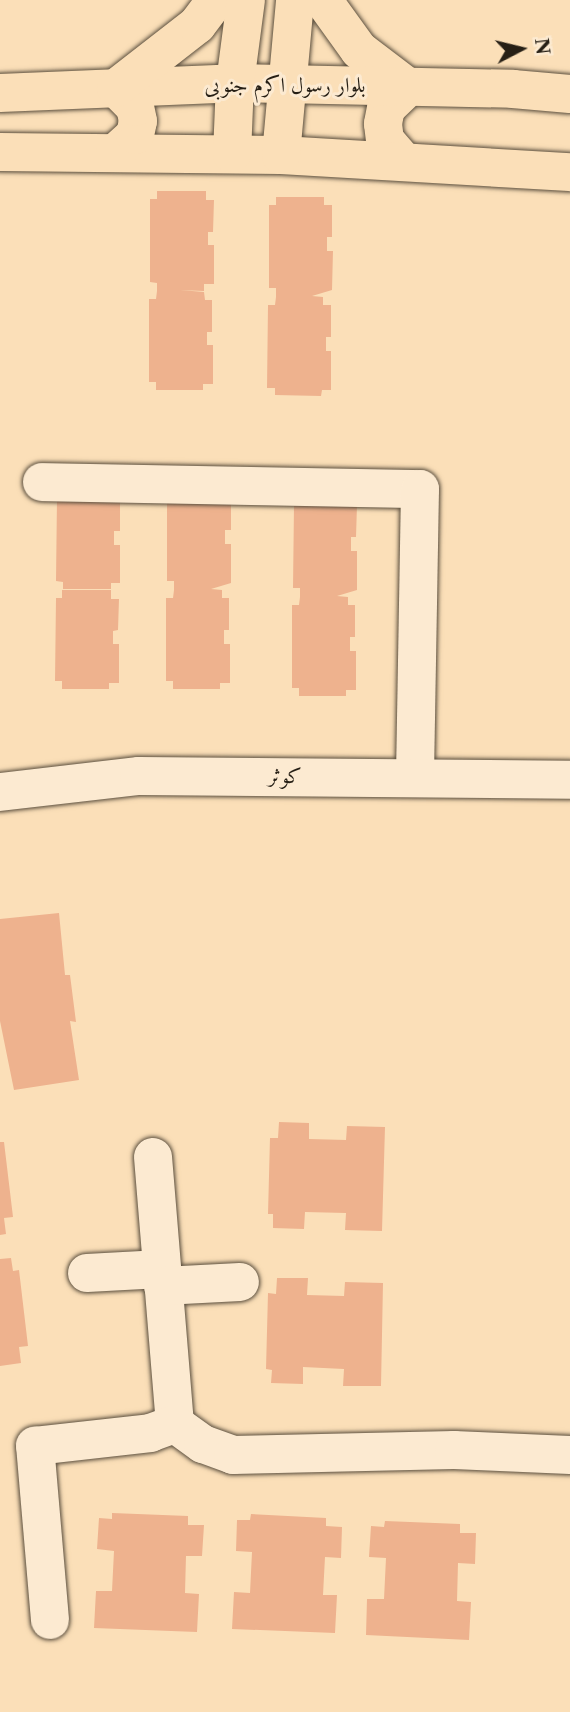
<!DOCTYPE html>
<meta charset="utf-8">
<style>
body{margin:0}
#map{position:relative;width:570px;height:1712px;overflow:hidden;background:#fbdfb8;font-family:"Libre Caslon Text",Amiri,serif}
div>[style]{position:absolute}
.building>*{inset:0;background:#eeb28e}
.roads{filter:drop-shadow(0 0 2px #5b4f3e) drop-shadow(0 0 2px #5b4f3e)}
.minor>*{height:38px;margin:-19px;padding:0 19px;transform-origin:19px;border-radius:19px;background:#fcead1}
.major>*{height:38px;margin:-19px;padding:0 19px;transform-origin:19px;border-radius:19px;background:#fbdfb8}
span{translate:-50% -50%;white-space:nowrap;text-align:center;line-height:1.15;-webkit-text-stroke:6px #fcead1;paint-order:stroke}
.street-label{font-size:21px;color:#261f15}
.north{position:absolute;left:486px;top:14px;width:70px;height:70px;-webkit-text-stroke:5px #fcead1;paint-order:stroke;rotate:83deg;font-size:19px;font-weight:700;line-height:28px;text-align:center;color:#261f15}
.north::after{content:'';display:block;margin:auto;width:24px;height:32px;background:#261f15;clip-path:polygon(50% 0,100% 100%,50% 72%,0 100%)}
</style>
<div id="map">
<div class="building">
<div style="clip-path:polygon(157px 191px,206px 191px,206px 200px,214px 200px,213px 232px,208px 232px,208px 245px,214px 245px,214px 284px,204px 284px,204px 291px,180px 290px,204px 292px,205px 300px,212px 300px,212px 332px,207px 332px,207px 345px,213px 345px,213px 384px,203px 384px,203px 390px,156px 390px,156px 382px,149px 382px,149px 299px,156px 299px,157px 291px,157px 283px,150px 282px,150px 199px,157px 199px)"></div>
<div style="clip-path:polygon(276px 197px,324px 197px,324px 205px,332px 205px,332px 237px,327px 237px,327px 251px,333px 251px,332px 290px,312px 296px,323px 297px,323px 305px,331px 305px,331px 337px,326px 337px,326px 351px,331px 351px,331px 390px,322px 390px,321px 396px,275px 395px,275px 388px,267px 388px,268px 305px,275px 305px,276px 297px,276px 288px,269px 288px,269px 205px,276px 205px)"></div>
<div style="clip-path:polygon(57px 498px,120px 499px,120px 531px,114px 531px,114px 545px,120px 545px,120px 583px,111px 583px,111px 589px,63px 589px,63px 582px,56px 581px)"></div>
<div style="clip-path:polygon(167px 498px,231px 498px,231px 530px,225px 530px,225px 544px,231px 544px,231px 583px,211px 589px,222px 590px,222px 598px,229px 598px,229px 630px,224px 630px,224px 644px,230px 644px,230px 683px,220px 683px,220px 689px,173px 689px,173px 681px,166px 681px,166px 598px,173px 598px,174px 590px,174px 581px,167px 581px)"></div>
<div style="clip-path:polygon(294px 505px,357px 505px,356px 537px,351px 537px,351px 551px,357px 551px,357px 590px,337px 596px,348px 597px,348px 605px,355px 605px,355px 637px,350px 637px,350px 651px,356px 651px,356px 690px,346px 690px,346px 696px,299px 696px,299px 688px,292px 688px,292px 605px,299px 605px,300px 597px,300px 588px,293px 588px)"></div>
<div style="clip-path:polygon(62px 590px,111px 590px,111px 599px,119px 599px,118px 630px,113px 631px,113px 644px,119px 644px,119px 683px,109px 683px,109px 689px,62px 689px,62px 681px,55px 681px,56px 598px,62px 598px)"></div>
<div style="clip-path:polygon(59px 913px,65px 975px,70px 975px,76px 1022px,70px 1021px,79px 1080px,14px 1090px,0 1021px,0 919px)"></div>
<div style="clip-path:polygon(279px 1122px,309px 1123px,309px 1139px,346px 1140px,347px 1126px,385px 1127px,382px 1231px,345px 1230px,346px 1213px,305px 1212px,304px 1229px,273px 1228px,273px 1214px,268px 1214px,270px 1138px,278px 1138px)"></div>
<div style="clip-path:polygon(0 1142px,4px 1142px,13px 1217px,4px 1218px,6px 1234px,0 1235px)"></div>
<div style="clip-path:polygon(11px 1258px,13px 1271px,19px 1270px,28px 1346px,19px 1347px,21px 1363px,0 1366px,0 1259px)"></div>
<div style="clip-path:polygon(277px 1278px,308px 1278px,307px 1295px,344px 1296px,345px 1282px,383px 1283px,381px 1386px,343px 1386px,344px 1369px,303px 1367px,303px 1384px,271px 1383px,272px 1370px,266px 1369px,268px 1293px,276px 1294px)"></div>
<div style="clip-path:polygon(112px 1513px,188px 1516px,188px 1525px,204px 1525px,202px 1556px,186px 1556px,185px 1593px,199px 1594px,197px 1632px,94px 1628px,96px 1591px,112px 1591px,114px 1551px,97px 1549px,99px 1518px,112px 1519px)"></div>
<div style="clip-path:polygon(251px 1514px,326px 1518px,326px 1526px,342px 1527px,341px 1558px,325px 1557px,323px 1595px,337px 1595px,335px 1633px,232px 1629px,234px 1592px,250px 1593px,252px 1552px,236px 1551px,237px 1520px,250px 1520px)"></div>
<div style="clip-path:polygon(385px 1521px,460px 1524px,460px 1533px,476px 1533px,475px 1564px,458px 1563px,457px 1601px,471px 1602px,469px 1640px,366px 1635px,367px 1599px,384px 1599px,386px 1558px,369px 1557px,371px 1526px,384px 1527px)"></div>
</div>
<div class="roads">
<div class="minor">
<div style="left:42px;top:482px;width:378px;rotate:1.1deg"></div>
<div style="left:420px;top:489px;width:287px;rotate:91deg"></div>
<div style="left:0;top:792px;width:140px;rotate:-6.6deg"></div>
<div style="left:139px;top:776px;width:431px;rotate:0.5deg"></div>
<div style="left:153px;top:1157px;width:268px;rotate:85.3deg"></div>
<div style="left:175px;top:1424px;width:34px;rotate:36deg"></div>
<div style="left:203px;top:1444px;width:32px;rotate:20deg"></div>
<div style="left:233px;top:1455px;width:221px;rotate:-1.3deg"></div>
<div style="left:454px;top:1450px;width:116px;rotate:2.5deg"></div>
<div style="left:87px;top:1273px;width:74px;rotate:-3.1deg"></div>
<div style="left:163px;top:1286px;width:77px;rotate:-3deg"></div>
<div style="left:50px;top:1620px;width:175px;rotate:-94.9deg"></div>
<div style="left:35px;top:1446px;width:116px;rotate:-6.4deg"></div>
<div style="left:150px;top:1433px;width:27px;rotate:-20deg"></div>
</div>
<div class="major">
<div style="left:323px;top:0;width:62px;rotate:54.2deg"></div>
<div style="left:359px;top:50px;width:61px;rotate:37.1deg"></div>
<div style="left:408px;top:87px;width:30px;rotate:136deg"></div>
<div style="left:386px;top:108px;width:16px;rotate:101deg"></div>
<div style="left:383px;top:124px;width:16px;rotate:83deg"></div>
<div style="left:385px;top:140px;width:29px;rotate:49deg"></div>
<div style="left:0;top:93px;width:235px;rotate:-2.4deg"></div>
<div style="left:235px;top:83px;width:278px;rotate:1.2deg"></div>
<div style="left:513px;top:89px;width:57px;rotate:5deg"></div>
<div style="left:0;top:152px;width:281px;rotate:0.6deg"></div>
<div style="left:281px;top:155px;width:289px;rotate:3.4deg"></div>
<div style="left:115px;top:153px;width:27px;rotate:-42deg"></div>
<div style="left:135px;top:135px;width:14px;rotate:-78deg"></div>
<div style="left:138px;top:121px;width:14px;rotate:-102deg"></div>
<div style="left:135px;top:107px;width:27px;rotate:-135deg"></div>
<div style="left:116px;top:88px;width:103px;rotate:-37.9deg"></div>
<div style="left:197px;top:25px;width:31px;rotate:-53deg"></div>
<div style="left:232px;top:154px;width:71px;rotate:-87.6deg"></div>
<div style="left:235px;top:83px;width:84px;rotate:-82.5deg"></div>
<div style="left:281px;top:155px;width:156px;rotate:-84.8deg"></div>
</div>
</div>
<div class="street-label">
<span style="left:285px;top:85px">بلوار رسول اکرم جنوبی</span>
<span style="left:285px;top:776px">کوثر</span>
</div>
<div class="north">N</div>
</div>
